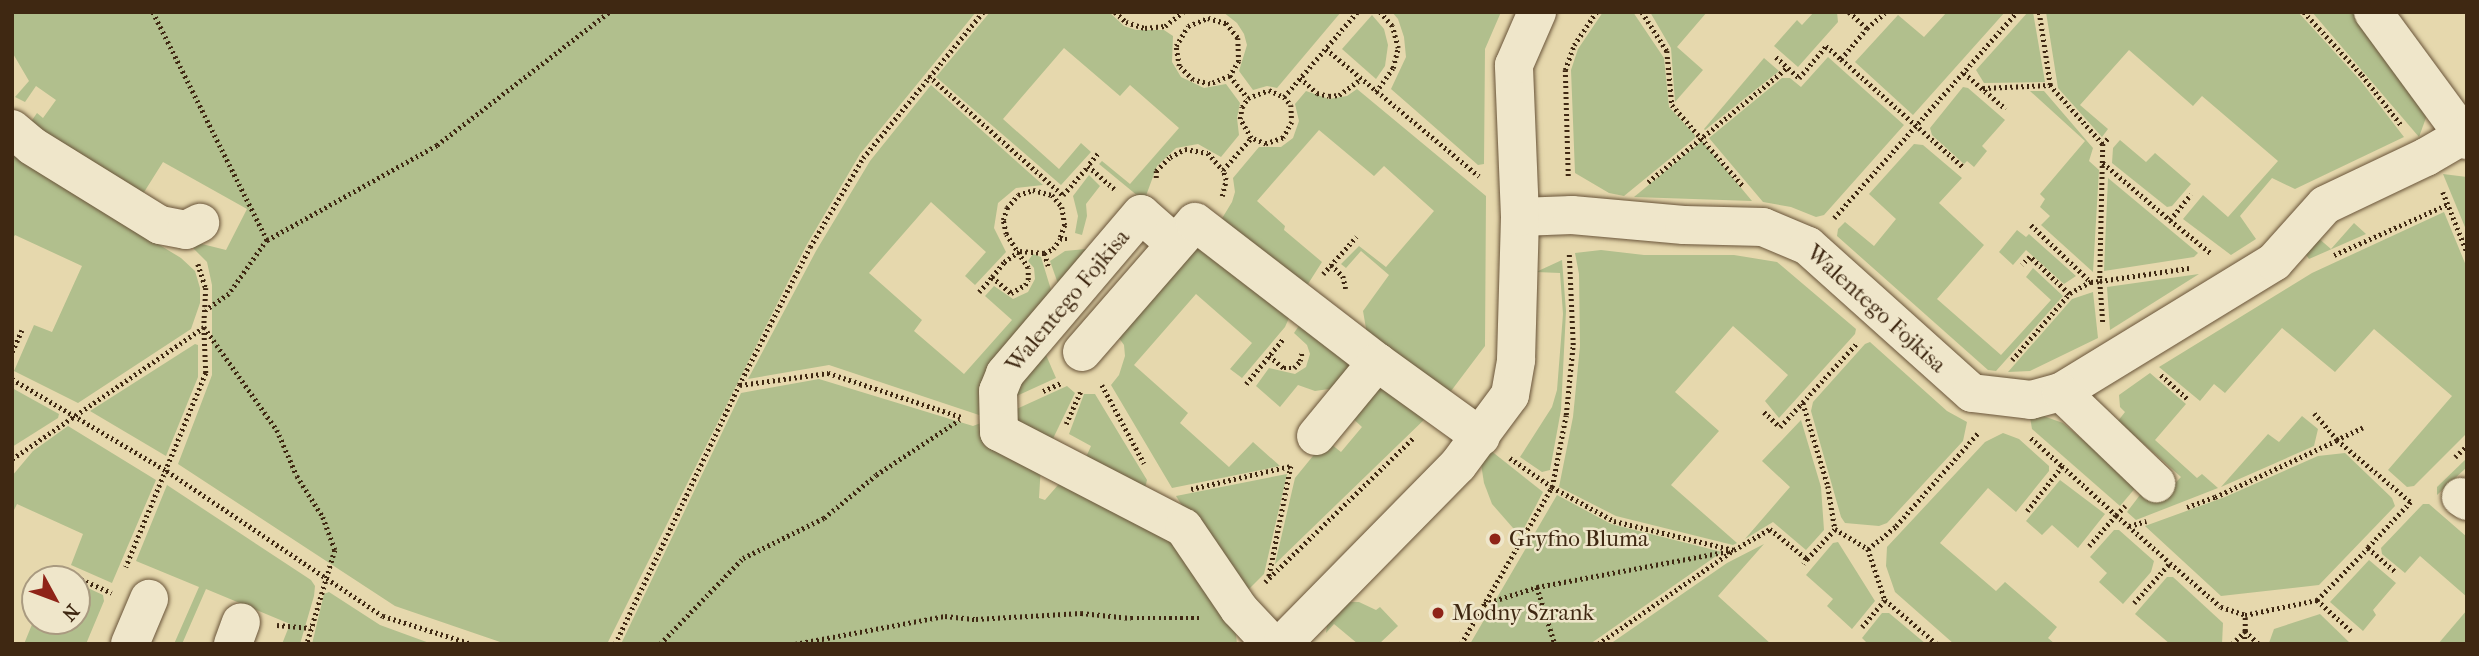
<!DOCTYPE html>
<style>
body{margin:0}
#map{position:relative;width:2479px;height:656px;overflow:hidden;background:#e6d8ad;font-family:"IM FELL French Canon",serif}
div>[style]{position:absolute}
.green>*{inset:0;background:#b1bf8d}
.path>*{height:4.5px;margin-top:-2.25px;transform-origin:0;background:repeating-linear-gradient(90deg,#3f2812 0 2px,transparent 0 5.5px)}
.roads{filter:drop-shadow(0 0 2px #695439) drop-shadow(0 0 2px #695439)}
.minor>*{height:38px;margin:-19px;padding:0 19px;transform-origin:19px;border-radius:19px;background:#efe6ca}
.dots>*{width:19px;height:19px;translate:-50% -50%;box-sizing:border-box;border:4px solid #efe6ca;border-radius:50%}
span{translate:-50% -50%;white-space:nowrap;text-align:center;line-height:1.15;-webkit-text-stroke:5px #efe6ca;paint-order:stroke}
.street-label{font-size:23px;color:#3f2812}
.poi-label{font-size:23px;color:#3f2812}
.left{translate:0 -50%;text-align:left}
.frame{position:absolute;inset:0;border:14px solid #3f2812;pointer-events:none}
.north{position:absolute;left:21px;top:565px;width:70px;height:70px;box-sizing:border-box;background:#efe6ca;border:2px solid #a99a80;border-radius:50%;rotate:131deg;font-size:19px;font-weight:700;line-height:28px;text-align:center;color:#3f2812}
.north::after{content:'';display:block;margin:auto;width:24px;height:32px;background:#8f2418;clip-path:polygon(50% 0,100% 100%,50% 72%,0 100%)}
</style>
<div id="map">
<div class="green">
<div style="clip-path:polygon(12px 12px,976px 12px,860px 154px,806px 246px,607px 644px,506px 644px,395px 606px,178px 464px,212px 375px,212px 285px,207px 262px,189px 244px,190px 241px,226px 250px,247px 209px,163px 162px,141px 197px,30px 123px,37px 113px,43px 118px,56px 100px,36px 86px,25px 102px,15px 97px,29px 81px,12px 52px)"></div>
<div style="clip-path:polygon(990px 12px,1109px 12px,1124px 26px,1136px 30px,1164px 30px,1173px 36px,1172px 62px,1181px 77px,1204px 88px,1226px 84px,1240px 103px,1237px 118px,1239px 135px,1221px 157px,1198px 144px,1176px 148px,1157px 166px,1144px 201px,1099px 164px,1102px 161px,1130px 184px,1179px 128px,1130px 85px,1120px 96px,1064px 48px,1003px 119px,1059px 169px,1081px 143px,1091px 152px,1061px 185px,936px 77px)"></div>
<div style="clip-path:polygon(1223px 12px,1341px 12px,1277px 88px,1267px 86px,1253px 90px,1239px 71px,1247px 45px,1244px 34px,1237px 23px)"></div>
<div style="clip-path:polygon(1392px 12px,1501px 12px,1485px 49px,1484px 164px,1478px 165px,1391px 89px,1406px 57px,1404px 37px,1398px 19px)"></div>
<div style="clip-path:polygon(1603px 12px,1633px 12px,1664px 58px,1669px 107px,1695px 135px,1695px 138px,1624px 196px,1609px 193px,1575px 173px,1571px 70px,1578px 49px)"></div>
<div style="clip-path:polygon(1650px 12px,1707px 12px,1677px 47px,1703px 70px,1675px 102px,1671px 48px)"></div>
<div style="clip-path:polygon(1814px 12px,1837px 12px,1838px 22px,1798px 67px,1774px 46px,1797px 20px,1802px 25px)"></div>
<div style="clip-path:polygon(1947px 12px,2005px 12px,1913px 115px,1855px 62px,1898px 15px,1924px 37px)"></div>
<div style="clip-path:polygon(2028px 12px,2033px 12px,2045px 82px,1984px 83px,1976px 70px)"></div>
<div style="clip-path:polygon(2046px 12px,2298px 12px,2360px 80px,2404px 137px,2295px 189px,2272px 178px,2240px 216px,2256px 239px,2231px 255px,2183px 219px,2203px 195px,2228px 217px,2278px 161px,2202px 96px,2193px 106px,2129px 50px,2080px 105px,2108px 129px,2102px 137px,2058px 88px)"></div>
<div style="clip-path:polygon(2312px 12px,2352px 12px,2368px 30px,2427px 115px,2419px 137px)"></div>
<div style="clip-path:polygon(1372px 15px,1384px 29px,1388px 45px,1385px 66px,1376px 79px,1342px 49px)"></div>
<div style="clip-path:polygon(1828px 57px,1904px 125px,1824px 215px,1816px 217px,1791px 207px,1763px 202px,1709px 138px,1782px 78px,1790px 78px,1801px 87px)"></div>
<div style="clip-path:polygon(1764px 58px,1779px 71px,1705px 130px,1704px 129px)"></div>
<div style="clip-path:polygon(931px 85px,1043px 185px,1016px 188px,998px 203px,994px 228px,1006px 252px,975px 285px,965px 276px,986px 252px,931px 202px,869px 273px,922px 320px,914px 331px,964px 374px,1012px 320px,985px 296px,994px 286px,1013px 299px,1028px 292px,1035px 279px,1034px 268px,1028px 261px,1033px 254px,1041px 257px,1055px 303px,990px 408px,979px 415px,829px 365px,748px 379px,816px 251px,870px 161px)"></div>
<div style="clip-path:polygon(1963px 87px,1968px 88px,2005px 120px,1982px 146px,1987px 151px,1974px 167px,1967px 161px,1964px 164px,1932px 135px,1930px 128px)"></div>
<div style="clip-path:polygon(1357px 89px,1486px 196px,1485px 346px,1445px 399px,1368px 340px,1363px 311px,1389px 275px,1361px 251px,1346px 268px,1341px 264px,1359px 246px,1386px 267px,1434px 211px,1384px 166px,1374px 176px,1319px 130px,1257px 201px,1285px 226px,1284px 230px,1322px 262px,1308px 284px,1296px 289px,1221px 220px,1232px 202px,1235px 192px,1233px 178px,1259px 147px,1281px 147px,1293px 138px,1299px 121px,1295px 104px,1306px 91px,1329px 99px,1347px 96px)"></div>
<div style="clip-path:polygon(2030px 91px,2044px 91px,2093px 148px,2089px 161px,2099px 170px,2093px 272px,2041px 225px,2050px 216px,2040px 207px,2045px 199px,2040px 194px,2085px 141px)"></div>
<div style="clip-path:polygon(2120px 140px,2146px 162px,2155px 153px,2191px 184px,2172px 206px,2167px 207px,2112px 163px,2113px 148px)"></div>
<div style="clip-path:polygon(1702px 141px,1752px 201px,1634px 197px)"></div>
<div style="clip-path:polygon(1914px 144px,1923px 145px,1962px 178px,1939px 203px,1984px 245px,1937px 299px,2001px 355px,2051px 300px,2026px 277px,2033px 268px,2063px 296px,1996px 371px,1988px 370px,1837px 236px,1838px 229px,1845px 222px,1874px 246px,1896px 219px,1869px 194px)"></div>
<div style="clip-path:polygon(12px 155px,181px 258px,195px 271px,200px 288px,200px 303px,191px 329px,78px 403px,14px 371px,34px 325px,52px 332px,82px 266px,15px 235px,12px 240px)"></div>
<div style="clip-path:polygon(2443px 174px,2467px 177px,2467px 232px)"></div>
<div style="clip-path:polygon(1089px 175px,1100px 186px,1086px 204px,1087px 216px,1082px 235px,1075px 233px,1078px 216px,1073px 196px)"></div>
<div style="clip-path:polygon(2108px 178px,2198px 253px,2194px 257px,2104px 271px)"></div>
<div style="clip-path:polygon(2444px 212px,2467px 268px,2467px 433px,2414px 486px,2407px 487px,2388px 470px,2452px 396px,2374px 329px,2335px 372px,2282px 328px,2225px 393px,2214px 384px,2200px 401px,2159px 367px,2312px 273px)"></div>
<div style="clip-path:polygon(2354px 223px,2366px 234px,2309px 259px,2304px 252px,2317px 237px,2331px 249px)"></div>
<div style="clip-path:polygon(2017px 230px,2026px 237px,2029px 234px,2076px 276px,2064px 284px,2026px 250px,2013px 265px,1999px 252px)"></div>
<div style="clip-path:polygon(1194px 235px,1293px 309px,1285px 327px,1242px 378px,1230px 369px,1252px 343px,1196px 294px,1134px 365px,1188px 413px,1180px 423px,1229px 467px,1253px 442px,1280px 466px,1172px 488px,1111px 385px,1119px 375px,1125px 356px,1124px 345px,1114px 331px)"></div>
<div style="clip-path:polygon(1096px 248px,1062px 295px,1050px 261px,1065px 251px)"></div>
<div style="clip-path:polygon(1601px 250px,1644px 255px,1734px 255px,1777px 262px,1856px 329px,1855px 334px,1779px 418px,1765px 401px,1788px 375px,1733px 326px,1675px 392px,1719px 431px,1671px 485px,1737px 543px,1733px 545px,1616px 516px,1559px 487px,1573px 417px,1580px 346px,1579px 274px,1575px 253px)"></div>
<div style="clip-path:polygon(1562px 260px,1566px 311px,1561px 410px,1550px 470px,1542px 472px,1520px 457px,1552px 407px,1557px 390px,1563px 314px,1560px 273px,1536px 272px)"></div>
<div style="clip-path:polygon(2199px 274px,2110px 330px,2107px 287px)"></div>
<div style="clip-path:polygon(2093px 292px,2098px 338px,2030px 371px,2008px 372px,2072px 299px)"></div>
<div style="clip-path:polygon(1305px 317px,1346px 353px,1349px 366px,1336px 388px,1315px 391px,1298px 385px,1280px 407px,1256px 386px,1269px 368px,1295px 374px,1306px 367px,1310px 354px,1307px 345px,1294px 333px)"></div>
<div style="clip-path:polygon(1870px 342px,1947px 411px,1967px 422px,1963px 441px,1887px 523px,1879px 526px,1845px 523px,1841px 517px,1811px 411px,1813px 402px,1865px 344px)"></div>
<div style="clip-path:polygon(195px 344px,198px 345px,198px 377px,166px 456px,90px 411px)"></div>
<div style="clip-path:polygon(1046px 355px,1056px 378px,1008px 400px,1009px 386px)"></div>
<div style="clip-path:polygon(2150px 373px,2186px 404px,2155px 440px,2197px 478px,2202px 474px,2218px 488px,2136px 520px,2127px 512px,2143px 491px,2156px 503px,2181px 477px,2118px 421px,2125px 412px,2120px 407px,2119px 395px)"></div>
<div style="clip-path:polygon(819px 379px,973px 426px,991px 419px,1041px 465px,1039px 498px,1045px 500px,1058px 485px,1064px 483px,1179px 540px,1235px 626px,1237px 644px,621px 644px,741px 393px)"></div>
<div style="clip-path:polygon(1067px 386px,1075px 393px,1048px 449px,1008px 413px)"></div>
<div style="clip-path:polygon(1388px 387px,1431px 413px,1275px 564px,1295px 478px,1326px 440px,1341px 452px,1362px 427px,1348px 414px,1374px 389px)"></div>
<div style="clip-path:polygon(12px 388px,59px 414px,58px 418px,12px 447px)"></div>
<div style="clip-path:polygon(1084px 394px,1095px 394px,1147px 480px,1144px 492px,1081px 468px,1091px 446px,1069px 434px)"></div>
<div style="clip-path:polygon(2029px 411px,2063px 423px,2137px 486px,2120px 506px,2032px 429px)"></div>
<div style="clip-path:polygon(2302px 416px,2318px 429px,2314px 446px,2221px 487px,2268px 434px,2279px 442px)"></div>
<div style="clip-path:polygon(1801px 420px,1821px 487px,1824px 530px,1806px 550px,1773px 522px,1745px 539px,1790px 487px,1762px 461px)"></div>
<div style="clip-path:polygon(68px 426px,156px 480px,112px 583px,71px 565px,83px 534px,17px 504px,12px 514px,12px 476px,33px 451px)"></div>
<div style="clip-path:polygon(2003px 433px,2019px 439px,2049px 466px,2049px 471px,2016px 512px,1988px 488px,1940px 543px,1996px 591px,2005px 582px,2057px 627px,2048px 638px,2055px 644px,1954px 644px,1895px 592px,1886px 566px,1887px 547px,1985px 442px)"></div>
<div style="clip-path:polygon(1490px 450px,1543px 492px,1520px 536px,1492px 504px,1484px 483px,1481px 464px)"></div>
<div style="clip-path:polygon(2345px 453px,2392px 498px,2395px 506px,2319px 585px,2221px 596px,2145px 526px,2225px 497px,2318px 456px)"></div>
<div style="clip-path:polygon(2467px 458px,2467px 467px,2437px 495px,2437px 487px)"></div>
<div style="clip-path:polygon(1287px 474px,1264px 574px,1242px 596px,1227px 578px,1176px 496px)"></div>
<div style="clip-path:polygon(2060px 480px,2105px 514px,2078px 548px,2052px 525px,2042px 535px,2026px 521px)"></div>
<div style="clip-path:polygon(167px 485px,311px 580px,315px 586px,314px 596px,300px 644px,282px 644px,290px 624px,206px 589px,182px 644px,174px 644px,199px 587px,136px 561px)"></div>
<div style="clip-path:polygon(1557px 495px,1611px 524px,1722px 552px,1590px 644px,1470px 644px)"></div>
<div style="clip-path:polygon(2423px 504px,2429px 504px,2467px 537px,2467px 597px,2420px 556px,2405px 573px,2382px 554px,2381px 548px)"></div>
<div style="clip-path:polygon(2114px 530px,2119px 530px,2154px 561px,2151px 572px,2123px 604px,2099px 582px,2107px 573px,2090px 557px)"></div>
<div style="clip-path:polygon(1838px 542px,1875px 601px,1852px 629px,1827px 606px,1833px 599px,1806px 575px,1833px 543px)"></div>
<div style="clip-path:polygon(1764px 544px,1718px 596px,1771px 644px,1610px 644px,1727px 563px)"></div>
<div style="clip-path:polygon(2369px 560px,2396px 583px,2373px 610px,2376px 615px,2363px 631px,2330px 602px)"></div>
<div style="clip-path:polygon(2167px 577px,2173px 577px,2223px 623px,2222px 644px,2170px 644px,2135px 614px)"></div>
<div style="clip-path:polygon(77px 583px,103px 595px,104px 601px,86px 644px,24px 644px,33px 622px,43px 626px,45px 621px,77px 621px)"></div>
<div style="clip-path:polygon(329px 592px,380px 625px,432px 644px,312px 644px,324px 594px)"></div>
<div style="clip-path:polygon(1348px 602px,1359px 602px,1376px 610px,1380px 607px,1398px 626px,1379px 644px,1358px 644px,1334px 624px,1326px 633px,1327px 625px)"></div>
<div style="clip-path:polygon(2467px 610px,2467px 644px,2438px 644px)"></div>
<div style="clip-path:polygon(1882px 613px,1889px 613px,1926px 644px,1868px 644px,1862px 638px)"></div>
<div style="clip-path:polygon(2320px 614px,2351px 644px,2269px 643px,2274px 629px)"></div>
</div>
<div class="path">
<div style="left:153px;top:12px;width:255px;rotate:63.4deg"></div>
<div style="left:267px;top:240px;width:66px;rotate:125.1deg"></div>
<div style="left:229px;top:294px;width:28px;rotate:145deg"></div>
<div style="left:1115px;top:12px;width:15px;rotate:42deg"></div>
<div style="left:1126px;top:22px;width:20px;rotate:18deg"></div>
<div style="left:1145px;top:28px;width:20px;rotate:-6deg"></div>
<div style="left:1165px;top:26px;width:23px;rotate:-38deg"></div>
<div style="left:1642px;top:12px;width:46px;rotate:57.3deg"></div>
<div style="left:1667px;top:51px;width:54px;rotate:84.7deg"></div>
<div style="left:1672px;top:105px;width:109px;rotate:48.7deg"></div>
<div style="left:1849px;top:12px;width:24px;rotate:42deg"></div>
<div style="left:1867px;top:28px;width:23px;rotate:-40deg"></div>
<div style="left:2304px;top:12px;width:86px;rotate:47.4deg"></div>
<div style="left:2362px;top:75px;width:65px;rotate:51.9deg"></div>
<div style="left:1326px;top:49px;width:199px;rotate:39.7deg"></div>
<div style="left:1776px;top:57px;width:31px;rotate:42deg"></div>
<div style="left:1799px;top:78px;width:42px;rotate:-49.8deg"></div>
<div style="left:1826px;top:46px;width:20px;rotate:41deg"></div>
<div style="left:1841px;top:59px;width:40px;rotate:-50deg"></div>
<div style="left:1841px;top:59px;width:163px;rotate:41.5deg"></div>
<div style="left:1964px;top:73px;width:55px;rotate:40.6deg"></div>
<div style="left:929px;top:76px;width:179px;rotate:41.6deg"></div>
<div style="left:1063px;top:195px;width:38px;rotate:-49deg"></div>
<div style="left:1230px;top:76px;width:22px;rotate:158deg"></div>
<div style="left:1210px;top:84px;width:17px;rotate:-167deg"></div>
<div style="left:1193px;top:80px;width:20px;rotate:-135deg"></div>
<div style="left:1179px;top:66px;width:20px;rotate:-99deg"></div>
<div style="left:1176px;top:46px;width:23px;rotate:-59deg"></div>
<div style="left:1188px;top:26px;width:22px;rotate:-22deg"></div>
<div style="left:1208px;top:18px;width:19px;rotate:16deg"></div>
<div style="left:1226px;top:23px;width:19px;rotate:51deg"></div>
<div style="left:1238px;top:38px;width:23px;rotate:88deg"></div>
<div style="left:1239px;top:61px;width:17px;rotate:121deg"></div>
<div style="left:1230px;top:76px;width:28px;rotate:51deg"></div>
<div style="left:1300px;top:78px;width:23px;rotate:41deg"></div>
<div style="left:1317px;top:93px;width:12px;rotate:14deg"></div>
<div style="left:1329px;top:96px;width:10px;rotate:-6deg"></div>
<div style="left:1339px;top:95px;width:27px;rotate:-36deg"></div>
<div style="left:2050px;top:85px;width:79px;rotate:48.1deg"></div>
<div style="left:1983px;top:88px;width:67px;rotate:-2.6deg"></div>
<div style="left:2050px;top:85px;width:74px;rotate:-98.6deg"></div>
<div style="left:1376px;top:92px;width:29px;rotate:-55deg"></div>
<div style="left:1393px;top:68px;width:21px;rotate:-76deg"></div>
<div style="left:1398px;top:48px;width:23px;rotate:-105deg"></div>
<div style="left:1392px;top:26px;width:18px;rotate:-131deg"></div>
<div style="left:1284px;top:97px;width:112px;rotate:-49.3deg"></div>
<div style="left:2108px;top:139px;width:7px;rotate:135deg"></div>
<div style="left:2103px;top:144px;width:137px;rotate:91.3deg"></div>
<div style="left:2100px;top:281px;width:90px;rotate:-8.3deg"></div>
<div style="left:1098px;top:154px;width:16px;rotate:130deg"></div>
<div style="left:1088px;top:166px;width:35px;rotate:41deg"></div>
<div style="left:2103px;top:163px;width:88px;rotate:40.4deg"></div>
<div style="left:2170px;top:220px;width:33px;rotate:-51deg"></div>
<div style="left:1568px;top:176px;width:106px;rotate:-91.6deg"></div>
<div style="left:1565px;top:70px;width:27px;rotate:-70deg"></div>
<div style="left:1574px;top:45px;width:40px;rotate:-56deg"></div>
<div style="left:1156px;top:178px;width:7px;rotate:-90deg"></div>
<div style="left:1156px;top:171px;width:20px;rotate:-45deg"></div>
<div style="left:1170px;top:157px;width:17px;rotate:-28deg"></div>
<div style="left:1185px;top:149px;width:23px;rotate:10deg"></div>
<div style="left:1208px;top:153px;width:23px;rotate:49deg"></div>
<div style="left:1223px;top:170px;width:43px;rotate:-48.8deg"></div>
<div style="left:1251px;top:138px;width:22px;rotate:-120deg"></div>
<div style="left:1240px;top:119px;width:12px;rotate:-81deg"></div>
<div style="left:1242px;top:107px;width:11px;rotate:-56deg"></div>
<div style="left:1248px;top:98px;width:22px;rotate:-21deg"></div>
<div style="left:1269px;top:90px;width:17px;rotate:25deg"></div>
<div style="left:1284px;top:97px;width:11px;rotate:49deg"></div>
<div style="left:1291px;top:105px;width:17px;rotate:87deg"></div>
<div style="left:1292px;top:122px;width:18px;rotate:119deg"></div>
<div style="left:1283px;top:138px;width:18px;rotate:161deg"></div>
<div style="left:1266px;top:144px;width:16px;rotate:-158deg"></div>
<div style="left:1648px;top:182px;width:181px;rotate:-39.4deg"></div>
<div style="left:2443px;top:192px;width:65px;rotate:68.2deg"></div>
<div style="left:1222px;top:196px;width:16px;rotate:-76deg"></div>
<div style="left:1226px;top:180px;width:10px;rotate:-107deg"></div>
<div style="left:1834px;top:218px;width:276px;rotate:-48.4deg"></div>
<div style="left:2170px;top:220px;width:54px;rotate:39deg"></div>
<div style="left:2031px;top:225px;width:83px;rotate:43.5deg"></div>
<div style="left:2091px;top:282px;width:25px;rotate:151deg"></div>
<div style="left:267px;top:240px;width:195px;rotate:-29.2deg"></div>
<div style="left:437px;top:145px;width:217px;rotate:-37.7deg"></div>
<div style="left:2334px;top:255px;width:125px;rotate:-24.1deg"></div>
<div style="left:198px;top:264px;width:25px;rotate:72deg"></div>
<div style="left:206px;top:288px;width:39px;rotate:93deg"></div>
<div style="left:204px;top:327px;width:126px;rotate:54.7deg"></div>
<div style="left:277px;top:430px;width:50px;rotate:66.5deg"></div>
<div style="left:297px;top:476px;width:49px;rotate:57.6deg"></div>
<div style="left:323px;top:517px;width:35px;rotate:70deg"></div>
<div style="left:335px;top:550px;width:98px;rotate:106.6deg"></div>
<div style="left:1331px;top:265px;width:16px;rotate:43deg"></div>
<div style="left:1343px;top:276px;width:13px;rotate:77deg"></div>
<div style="left:1048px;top:266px;width:14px;rotate:-107deg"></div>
<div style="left:1044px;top:253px;width:10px;rotate:-24deg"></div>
<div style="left:1053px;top:249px;width:12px;rotate:-55deg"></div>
<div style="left:1060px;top:239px;width:8px"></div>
<div style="left:1323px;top:274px;width:50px;rotate:-48.3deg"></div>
<div style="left:992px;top:277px;width:19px;rotate:-51deg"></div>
<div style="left:1004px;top:262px;width:19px;rotate:-35deg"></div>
<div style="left:1020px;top:251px;width:24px;rotate:5deg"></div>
<div style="left:2091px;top:282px;width:9px;rotate:-6deg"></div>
<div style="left:2100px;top:281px;width:42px;rotate:85.9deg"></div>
<div style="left:979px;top:292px;width:20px;rotate:-49deg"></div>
<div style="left:992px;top:277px;width:25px;rotate:40deg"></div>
<div style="left:1011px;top:293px;width:16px;rotate:-30deg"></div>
<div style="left:1025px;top:285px;width:6px;rotate:-59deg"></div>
<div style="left:1028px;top:280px;width:12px;rotate:-90deg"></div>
<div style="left:1028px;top:268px;width:40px;rotate:-122.9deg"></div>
<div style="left:1006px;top:234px;width:14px;rotate:-102deg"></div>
<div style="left:1003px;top:220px;width:13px;rotate:-72deg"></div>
<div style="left:1007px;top:208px;width:17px;rotate:-50deg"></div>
<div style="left:1018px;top:195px;width:16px;rotate:-18deg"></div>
<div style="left:1033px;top:190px;width:20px;rotate:15deg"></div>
<div style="left:1052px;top:195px;width:16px;rotate:50deg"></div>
<div style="left:1062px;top:207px;width:18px;rotate:81deg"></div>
<div style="left:1065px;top:225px;width:15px;rotate:110deg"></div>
<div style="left:12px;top:352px;width:24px;rotate:-66deg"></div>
<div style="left:1269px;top:356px;width:19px;rotate:39deg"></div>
<div style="left:1284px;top:368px;width:10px"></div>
<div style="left:1294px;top:368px;width:9px;rotate:-49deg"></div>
<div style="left:1300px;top:361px;width:9px;rotate:-77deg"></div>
<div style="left:2012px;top:360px;width:87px;rotate:-49.2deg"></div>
<div style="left:2069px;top:294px;width:54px;rotate:-136.5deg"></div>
<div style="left:2030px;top:257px;width:11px;rotate:135deg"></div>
<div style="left:2161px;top:375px;width:38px;rotate:42deg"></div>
<div style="left:12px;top:379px;width:180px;rotate:30.7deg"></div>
<div style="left:167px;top:471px;width:260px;rotate:33.9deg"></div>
<div style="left:383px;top:616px;width:93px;rotate:17.5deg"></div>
<div style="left:1246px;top:384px;width:58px;rotate:-50.6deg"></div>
<div style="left:740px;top:385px;width:89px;rotate:-7.8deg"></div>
<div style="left:828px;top:373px;width:140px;rotate:18.3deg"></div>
<div style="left:1102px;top:385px;width:89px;rotate:61.7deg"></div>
<div style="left:1043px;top:391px;width:20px;rotate:-24deg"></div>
<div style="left:1803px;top:403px;width:87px;rotate:73.2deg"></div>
<div style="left:1828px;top:486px;width:44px;rotate:80.8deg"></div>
<div style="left:1764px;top:412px;width:22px;rotate:43deg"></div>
<div style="left:1780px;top:427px;width:115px;rotate:-47.5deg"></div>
<div style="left:1066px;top:424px;width:37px;rotate:-66deg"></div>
<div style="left:2363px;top:428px;width:29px;rotate:155deg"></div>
<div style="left:2337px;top:440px;width:97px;rotate:40deg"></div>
<div style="left:2411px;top:502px;width:63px;rotate:133.1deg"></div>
<div style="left:2031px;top:438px;width:42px;rotate:42.1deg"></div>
<div style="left:2455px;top:457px;width:16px;rotate:-43deg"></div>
<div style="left:1510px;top:458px;width:51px;rotate:34.6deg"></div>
<div style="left:1552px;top:487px;width:71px;rotate:28.7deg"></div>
<div style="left:1614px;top:521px;width:123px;rotate:13.6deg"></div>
<div style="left:12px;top:459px;width:233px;rotate:-34.5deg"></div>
<div style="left:204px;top:327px;width:46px;rotate:87.5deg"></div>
<div style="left:206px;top:373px;width:210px;rotate:112.4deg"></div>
<div style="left:1191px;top:489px;width:103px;rotate:-13deg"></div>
<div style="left:1291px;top:466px;width:113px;rotate:101.2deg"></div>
<div style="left:2187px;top:507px;width:30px;rotate:-20deg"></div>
<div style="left:2215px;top:497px;width:135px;rotate:-25deg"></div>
<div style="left:2337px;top:440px;width:35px;rotate:-131deg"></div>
<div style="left:2027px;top:511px;width:57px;rotate:-52.1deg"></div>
<div style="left:2062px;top:466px;width:73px;rotate:42.2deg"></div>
<div style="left:2116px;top:515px;width:13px;rotate:-45deg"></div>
<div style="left:2129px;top:526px;width:18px;rotate:-16deg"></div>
<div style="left:2089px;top:546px;width:41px;rotate:-48.9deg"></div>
<div style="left:2116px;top:515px;width:72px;rotate:41.6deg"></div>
<div style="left:1868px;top:549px;width:36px;rotate:-39deg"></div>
<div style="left:1896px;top:526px;width:124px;rotate:-48.6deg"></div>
<div style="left:1807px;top:559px;width:41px;rotate:-47deg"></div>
<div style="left:1835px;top:529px;width:39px;rotate:31deg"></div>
<div style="left:1868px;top:549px;width:54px;rotate:71.6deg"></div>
<div style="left:76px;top:577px;width:39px;rotate:24deg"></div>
<div style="left:1265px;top:582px;width:208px;rotate:-44.2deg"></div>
<div style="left:1537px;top:587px;width:195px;rotate:-10.6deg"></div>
<div style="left:2317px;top:600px;width:73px;rotate:-45.6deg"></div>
<div style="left:2368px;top:548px;width:37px;rotate:41deg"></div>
<div style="left:2134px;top:603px;width:54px;rotate:-48deg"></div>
<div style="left:2170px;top:563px;width:67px;rotate:40.8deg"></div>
<div style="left:2221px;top:607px;width:25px;rotate:18deg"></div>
<div style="left:2245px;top:615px;width:74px;rotate:-11.8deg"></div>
<div style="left:2317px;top:600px;width:46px;rotate:42.4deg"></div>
<div style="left:1484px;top:604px;width:56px;rotate:-17.8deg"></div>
<div style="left:1537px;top:587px;width:60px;rotate:72.5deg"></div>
<div style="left:277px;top:625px;width:34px;rotate:5deg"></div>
<div style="left:1862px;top:627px;width:35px;rotate:-50deg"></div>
<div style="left:1885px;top:600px;width:68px;rotate:40.2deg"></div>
<div style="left:615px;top:644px;width:287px;rotate:-64.4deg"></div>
<div style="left:739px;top:385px;width:155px;rotate:-62.8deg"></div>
<div style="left:810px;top:247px;width:104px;rotate:-59.2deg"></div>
<div style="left:863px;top:158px;width:189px;rotate:-50.6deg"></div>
<div style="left:660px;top:644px;width:120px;rotate:-46deg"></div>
<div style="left:743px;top:558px;width:90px;rotate:-26.3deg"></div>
<div style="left:824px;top:518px;width:67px;rotate:-39.6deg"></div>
<div style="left:876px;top:475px;width:100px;rotate:-33.5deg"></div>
<div style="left:795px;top:644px;width:153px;rotate:-10.6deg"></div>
<div style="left:945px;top:616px;width:31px;rotate:6deg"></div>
<div style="left:976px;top:619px;width:105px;rotate:-3.3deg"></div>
<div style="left:1081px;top:613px;width:50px;rotate:5.7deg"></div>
<div style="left:1131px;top:618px;width:68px"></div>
<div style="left:1461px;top:644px;width:181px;rotate:-59.9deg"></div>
<div style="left:1552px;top:487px;width:73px;rotate:-79deg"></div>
<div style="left:1566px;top:415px;width:70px;rotate:-84.3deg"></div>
<div style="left:1573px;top:345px;width:91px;rotate:-92.5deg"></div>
<div style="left:1598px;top:644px;width:165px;rotate:-34.7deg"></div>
<div style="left:1734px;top:550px;width:42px;rotate:-30.3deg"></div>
<div style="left:1770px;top:529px;width:48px;rotate:39deg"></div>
<div style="left:1807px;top:559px;width:6px;rotate:121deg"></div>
<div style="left:2232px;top:644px;width:18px;rotate:-45deg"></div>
<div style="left:2245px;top:631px;width:16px;rotate:-90deg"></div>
<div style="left:2244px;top:644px;width:13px;rotate:-86deg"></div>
<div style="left:2245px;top:631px;width:19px;rotate:43deg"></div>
</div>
<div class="roads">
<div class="minor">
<div style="left:2373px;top:12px;width:159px;rotate:53.7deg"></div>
<div style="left:12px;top:129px;width:26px;rotate:40deg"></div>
<div style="left:32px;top:146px;width:150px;rotate:31.7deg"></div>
<div style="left:160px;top:225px;width:26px;rotate:11deg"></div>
<div style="left:186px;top:230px;width:16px;rotate:-27deg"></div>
<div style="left:1520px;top:217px;width:52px;rotate:-2.2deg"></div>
<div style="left:1572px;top:215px;width:112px;rotate:5.1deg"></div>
<div style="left:1684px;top:225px;width:79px;rotate:1.5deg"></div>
<div style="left:1763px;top:227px;width:49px;rotate:22.9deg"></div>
<div style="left:1808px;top:246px;width:220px;rotate:41.9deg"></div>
<div style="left:1972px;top:393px;width:59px;rotate:6.8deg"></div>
<div style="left:2031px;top:400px;width:31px;rotate:-15deg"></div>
<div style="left:2061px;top:392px;width:250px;rotate:-31.4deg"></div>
<div style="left:2274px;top:262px;width:76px;rotate:-48.2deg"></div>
<div style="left:2325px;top:205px;width:112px;rotate:-25.4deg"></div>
<div style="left:2426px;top:157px;width:44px;rotate:-30.1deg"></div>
<div style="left:1175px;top:244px;width:45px;rotate:-138.6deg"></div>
<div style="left:1141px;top:214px;width:210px;rotate:130.4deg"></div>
<div style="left:1005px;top:374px;width:18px;rotate:112deg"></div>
<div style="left:998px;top:391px;width:41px;rotate:88.6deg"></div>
<div style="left:999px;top:432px;width:208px;rotate:27.4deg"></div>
<div style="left:1184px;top:528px;width:98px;rotate:55.8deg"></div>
<div style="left:1239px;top:609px;width:48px;rotate:46.7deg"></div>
<div style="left:1082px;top:352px;width:172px;rotate:-49deg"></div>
<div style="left:1195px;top:222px;width:230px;rotate:37.6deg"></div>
<div style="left:1377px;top:362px;width:128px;rotate:35.8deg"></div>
<div style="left:2061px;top:392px;width:132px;rotate:43.8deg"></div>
<div style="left:1316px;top:436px;width:96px;rotate:-50.5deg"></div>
<div style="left:2461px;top:497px;width:7px;rotate:34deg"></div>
<div style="left:130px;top:644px;width:49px;rotate:-67.1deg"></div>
<div style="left:233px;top:644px;width:23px;rotate:-70deg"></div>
<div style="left:1282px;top:644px;width:251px;rotate:-45.5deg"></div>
<div style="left:1458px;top:465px;width:87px;rotate:-53.4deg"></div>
<div style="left:1510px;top:395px;width:36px;rotate:-80deg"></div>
<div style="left:1516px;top:360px;width:143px;rotate:-88.4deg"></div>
<div style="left:1520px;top:217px;width:152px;rotate:-92.3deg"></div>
<div style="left:1514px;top:65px;width:58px;rotate:-66.5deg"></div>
</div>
</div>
<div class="dots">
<div style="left:1495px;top:539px;background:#8f2418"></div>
<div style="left:1438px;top:613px;background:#8f2418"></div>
</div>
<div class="street-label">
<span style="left:1068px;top:301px;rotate:-50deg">Walentego Fojkisa</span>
<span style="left:1876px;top:309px;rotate:42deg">Walentego Fojkisa</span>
</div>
<div class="poi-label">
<span class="left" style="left:1509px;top:539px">Gryfno Bluma</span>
<span class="left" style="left:1452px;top:613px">Modny Szrank</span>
</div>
<div class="frame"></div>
<div class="north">N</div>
</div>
